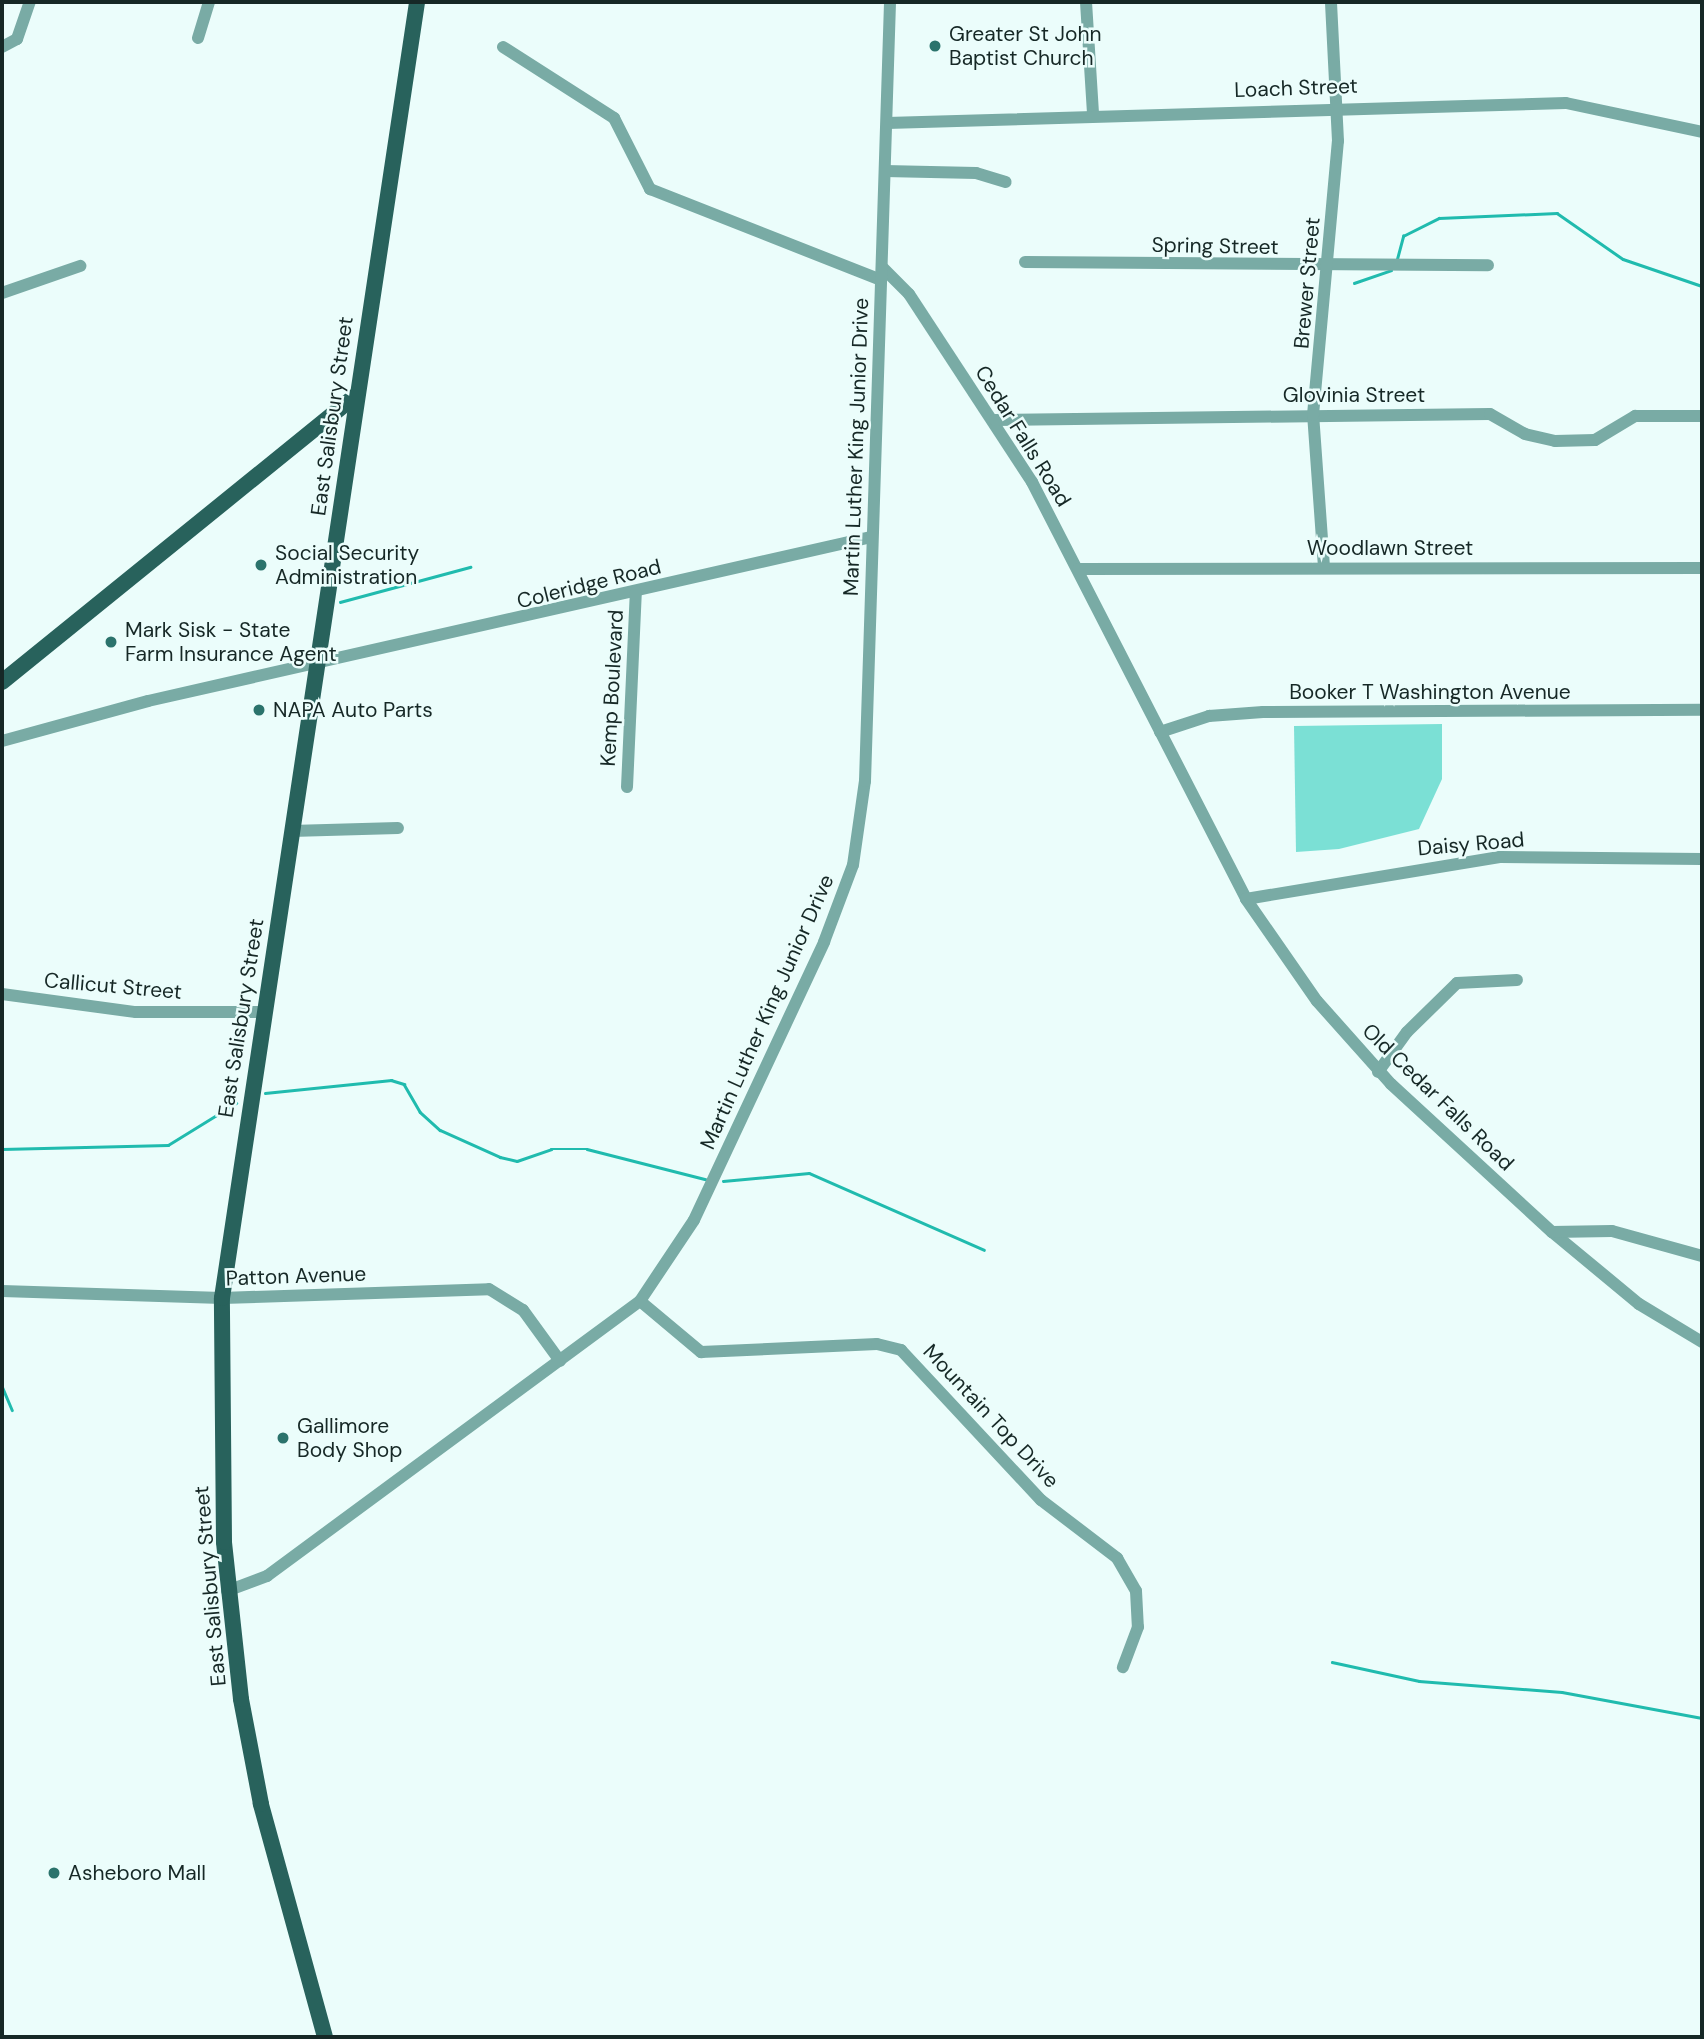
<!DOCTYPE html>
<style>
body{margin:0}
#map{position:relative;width:1704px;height:2039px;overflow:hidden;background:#ebfdfb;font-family:"DM Sans",sans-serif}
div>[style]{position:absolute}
.green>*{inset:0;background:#7be0d5}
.stream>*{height:2.5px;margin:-1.25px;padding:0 1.25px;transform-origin:1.25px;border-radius:1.25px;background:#20bbae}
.minor>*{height:12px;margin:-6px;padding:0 6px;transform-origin:6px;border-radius:6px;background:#79aba5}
.major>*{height:16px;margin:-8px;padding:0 8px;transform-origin:8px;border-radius:8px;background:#28625c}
.dots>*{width:19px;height:19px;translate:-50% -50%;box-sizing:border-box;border:4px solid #ebfdfb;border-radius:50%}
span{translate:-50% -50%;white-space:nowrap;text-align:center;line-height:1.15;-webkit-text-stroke:5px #ebfdfb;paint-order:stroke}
.poi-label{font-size:21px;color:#162826}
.left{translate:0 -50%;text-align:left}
.street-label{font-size:21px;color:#162826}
.frame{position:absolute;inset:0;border:4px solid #162826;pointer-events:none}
</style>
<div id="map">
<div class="green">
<div style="clip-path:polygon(1442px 724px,1442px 779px,1419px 829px,1339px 849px,1296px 852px,1294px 726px)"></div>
</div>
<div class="stream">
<div style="left:1397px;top:259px;width:24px;rotate:-75deg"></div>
<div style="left:1403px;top:236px;width:40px;rotate:-26.6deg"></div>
<div style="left:1439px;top:218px;width:118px;rotate:-2.4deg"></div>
<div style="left:1557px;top:213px;width:80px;rotate:34.9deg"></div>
<div style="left:1623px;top:259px;width:83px;rotate:18.9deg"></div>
<div style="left:1354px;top:283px;width:39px;rotate:-19deg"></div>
<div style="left:340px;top:602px;width:135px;rotate:-15.1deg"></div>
<div style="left:265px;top:1093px;width:127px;rotate:-5.9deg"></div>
<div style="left:391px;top:1080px;width:14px;rotate:17deg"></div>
<div style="left:404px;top:1084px;width:32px;rotate:60deg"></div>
<div style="left:420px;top:1112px;width:27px;rotate:42deg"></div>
<div style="left:440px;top:1130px;width:66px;rotate:24.2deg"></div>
<div style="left:500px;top:1157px;width:17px;rotate:13deg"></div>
<div style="left:517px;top:1161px;width:36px;rotate:-19deg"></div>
<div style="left:551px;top:1149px;width:36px"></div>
<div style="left:587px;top:1149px;width:122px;rotate:14.3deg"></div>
<div style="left:2px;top:1149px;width:166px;rotate:-1.4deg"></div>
<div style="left:168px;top:1145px;width:80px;rotate:-31.7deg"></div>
<div style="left:723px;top:1181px;width:86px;rotate:-5.3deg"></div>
<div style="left:809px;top:1173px;width:191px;rotate:23.7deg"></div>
<div style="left:2px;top:1386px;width:26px;rotate:67deg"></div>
<div style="left:1332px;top:1662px;width:89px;rotate:12.3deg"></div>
<div style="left:1419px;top:1681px;width:143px;rotate:4.4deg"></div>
<div style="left:1562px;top:1692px;width:142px;rotate:10.5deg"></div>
</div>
<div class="minor">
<div style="left:1086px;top:2px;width:112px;rotate:86.4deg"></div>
<div style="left:198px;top:38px;width:38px;rotate:-73deg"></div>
<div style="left:2px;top:47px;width:17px;rotate:-28deg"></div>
<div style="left:17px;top:39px;width:39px;rotate:-71deg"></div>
<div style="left:503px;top:47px;width:132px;rotate:32.6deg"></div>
<div style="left:614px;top:118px;width:80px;rotate:63.1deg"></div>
<div style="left:650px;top:189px;width:248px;rotate:21.5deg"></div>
<div style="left:887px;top:123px;width:679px;rotate:-1.69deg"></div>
<div style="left:1566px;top:103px;width:139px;rotate:12deg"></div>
<div style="left:885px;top:171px;width:91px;rotate:1.3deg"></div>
<div style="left:976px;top:173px;width:31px;rotate:17deg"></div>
<div style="left:1025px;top:262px;width:463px;rotate:0.4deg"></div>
<div style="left:882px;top:267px;width:38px;rotate:45deg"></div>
<div style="left:909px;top:294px;width:225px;rotate:56.8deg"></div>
<div style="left:1032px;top:482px;width:469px;rotate:62.8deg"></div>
<div style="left:1246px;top:899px;width:124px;rotate:55.2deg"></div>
<div style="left:1317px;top:1001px;width:111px;rotate:48.3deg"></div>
<div style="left:1391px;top:1084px;width:219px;rotate:42.6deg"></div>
<div style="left:1552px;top:1232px;width:113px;rotate:39.6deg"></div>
<div style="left:1639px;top:1304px;width:74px;rotate:31.1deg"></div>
<div style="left:2px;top:293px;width:83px;rotate:-19.1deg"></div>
<div style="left:995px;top:420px;width:495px;rotate:-0.7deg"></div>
<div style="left:1490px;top:414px;width:40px;rotate:29.7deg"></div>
<div style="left:1525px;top:434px;width:31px;rotate:13deg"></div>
<div style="left:1555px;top:441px;width:40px;rotate:-1.4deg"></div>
<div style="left:1595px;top:440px;width:47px;rotate:-31deg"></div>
<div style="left:1635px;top:416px;width:67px"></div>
<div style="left:1324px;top:567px;width:152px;rotate:-94.1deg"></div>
<div style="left:1313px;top:415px;width:275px;rotate:-84.8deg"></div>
<div style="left:1338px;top:141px;width:139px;rotate:-92.9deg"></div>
<div style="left:1078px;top:569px;width:624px;rotate:-0.09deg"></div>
<div style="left:1160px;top:732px;width:52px;rotate:-18.1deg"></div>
<div style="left:1209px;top:716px;width:54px;rotate:-4.2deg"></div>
<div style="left:1263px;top:712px;width:439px;rotate:-0.3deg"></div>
<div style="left:2px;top:741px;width:151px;rotate:-15.3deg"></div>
<div style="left:148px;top:701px;width:741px;rotate:-12.78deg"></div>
<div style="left:627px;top:787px;width:195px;rotate:-87.4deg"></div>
<div style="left:291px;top:831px;width:107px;rotate:-1.6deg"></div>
<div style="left:1246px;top:899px;width:257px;rotate:-9.4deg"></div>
<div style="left:1500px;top:857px;width:202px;rotate:0.6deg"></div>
<div style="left:2px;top:994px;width:135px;rotate:7.7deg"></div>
<div style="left:136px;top:1012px;width:126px"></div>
<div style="left:1378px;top:1072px;width:49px;rotate:-54.1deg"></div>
<div style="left:1407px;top:1032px;width:70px;rotate:-44.4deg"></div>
<div style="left:1457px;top:983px;width:60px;rotate:-2.9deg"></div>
<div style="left:1552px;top:1232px;width:60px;rotate:-1deg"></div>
<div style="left:1612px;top:1231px;width:93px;rotate:15.5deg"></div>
<div style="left:2px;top:1291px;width:220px;rotate:1.8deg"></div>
<div style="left:222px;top:1298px;width:267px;rotate:-1.9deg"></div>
<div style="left:489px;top:1289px;width:40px;rotate:32deg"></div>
<div style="left:523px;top:1310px;width:63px;rotate:54deg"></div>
<div style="left:640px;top:1301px;width:80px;rotate:39.9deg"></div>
<div style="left:701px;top:1352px;width:176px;rotate:-2.6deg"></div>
<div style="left:877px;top:1344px;width:25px;rotate:14deg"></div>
<div style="left:901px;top:1350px;width:205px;rotate:47deg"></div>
<div style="left:1041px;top:1500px;width:96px;rotate:37.3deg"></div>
<div style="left:1117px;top:1558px;width:38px;rotate:60deg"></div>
<div style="left:1136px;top:1591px;width:36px;rotate:87deg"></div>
<div style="left:1138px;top:1627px;width:43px;rotate:110.6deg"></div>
<div style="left:227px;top:1591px;width:43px;rotate:-20.6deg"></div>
<div style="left:267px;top:1576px;width:463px;rotate:-36.4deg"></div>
<div style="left:640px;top:1301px;width:97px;rotate:-56.3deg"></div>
<div style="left:694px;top:1220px;width:307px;rotate:-64.9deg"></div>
<div style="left:824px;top:942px;width:82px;rotate:-69.4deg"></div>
<div style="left:853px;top:865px;width:85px;rotate:-81.9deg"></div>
<div style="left:865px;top:781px;width:779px;rotate:-88.16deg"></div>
</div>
<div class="major">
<div style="left:2px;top:682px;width:454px;rotate:-39deg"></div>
<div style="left:325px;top:2037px;width:242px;rotate:-105.4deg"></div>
<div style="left:261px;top:1804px;width:107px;rotate:-100.8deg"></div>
<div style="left:241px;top:1699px;width:158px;rotate:-96.2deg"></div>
<div style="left:224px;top:1542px;width:244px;rotate:-90.5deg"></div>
<div style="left:222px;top:1298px;width:1311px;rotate:-81.44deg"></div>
</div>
<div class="dots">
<div style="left:935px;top:46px;background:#2b736c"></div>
<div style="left:261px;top:565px;background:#2b736c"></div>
<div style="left:111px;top:642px;background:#2b736c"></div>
<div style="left:259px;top:710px;background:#2b736c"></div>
<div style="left:283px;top:1438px;background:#2b736c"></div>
<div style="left:54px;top:1873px;background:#2b736c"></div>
</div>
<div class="poi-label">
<span class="left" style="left:949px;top:46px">Greater St John<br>Baptist Church</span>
<span class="left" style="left:275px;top:565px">Social Security<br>Administration</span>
<span class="left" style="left:125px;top:642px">Mark Sisk - State<br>Farm Insurance Agent</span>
<span class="left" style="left:273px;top:710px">NAPA Auto Parts</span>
<span class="left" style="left:297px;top:1438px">Gallimore<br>Body Shop</span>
<span class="left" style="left:68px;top:1873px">Asheboro Mall</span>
</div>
<div class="street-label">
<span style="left:1296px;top:88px;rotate:-2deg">Loach Street</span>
<span style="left:1215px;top:246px;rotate:1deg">Spring Street</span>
<span style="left:1307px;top:283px;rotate:-85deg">Brewer Street</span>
<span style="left:1354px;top:395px">Glovinia Street</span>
<span style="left:332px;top:416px;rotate:-82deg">East Salisbury Street</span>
<span style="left:1023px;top:436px;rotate:58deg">Cedar Falls Road</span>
<span style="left:856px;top:447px;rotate:-88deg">Martin Luther King Junior Drive</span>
<span style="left:1390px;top:548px">Woodlawn Street</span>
<span style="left:589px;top:584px;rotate:-14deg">Coleridge Road</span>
<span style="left:612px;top:688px;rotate:-87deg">Kemp Boulevard</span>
<span style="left:1430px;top:692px">Booker T Washington Avenue</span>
<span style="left:1471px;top:844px;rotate:-5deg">Daisy Road</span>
<span style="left:113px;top:986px;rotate:5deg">Callicut Street</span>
<span style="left:767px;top:1012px;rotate:-66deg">Martin Luther King Junior Drive</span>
<span style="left:241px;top:1018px;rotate:-81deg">East Salisbury Street</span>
<span style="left:1438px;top:1097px;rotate:44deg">Old Cedar Falls Road</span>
<span style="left:296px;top:1276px;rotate:-2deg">Patton Avenue</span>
<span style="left:991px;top:1416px;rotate:47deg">Mountain Top Drive</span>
<span style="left:210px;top:1586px;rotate:-95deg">East Salisbury Street</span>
</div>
<div class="frame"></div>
</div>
